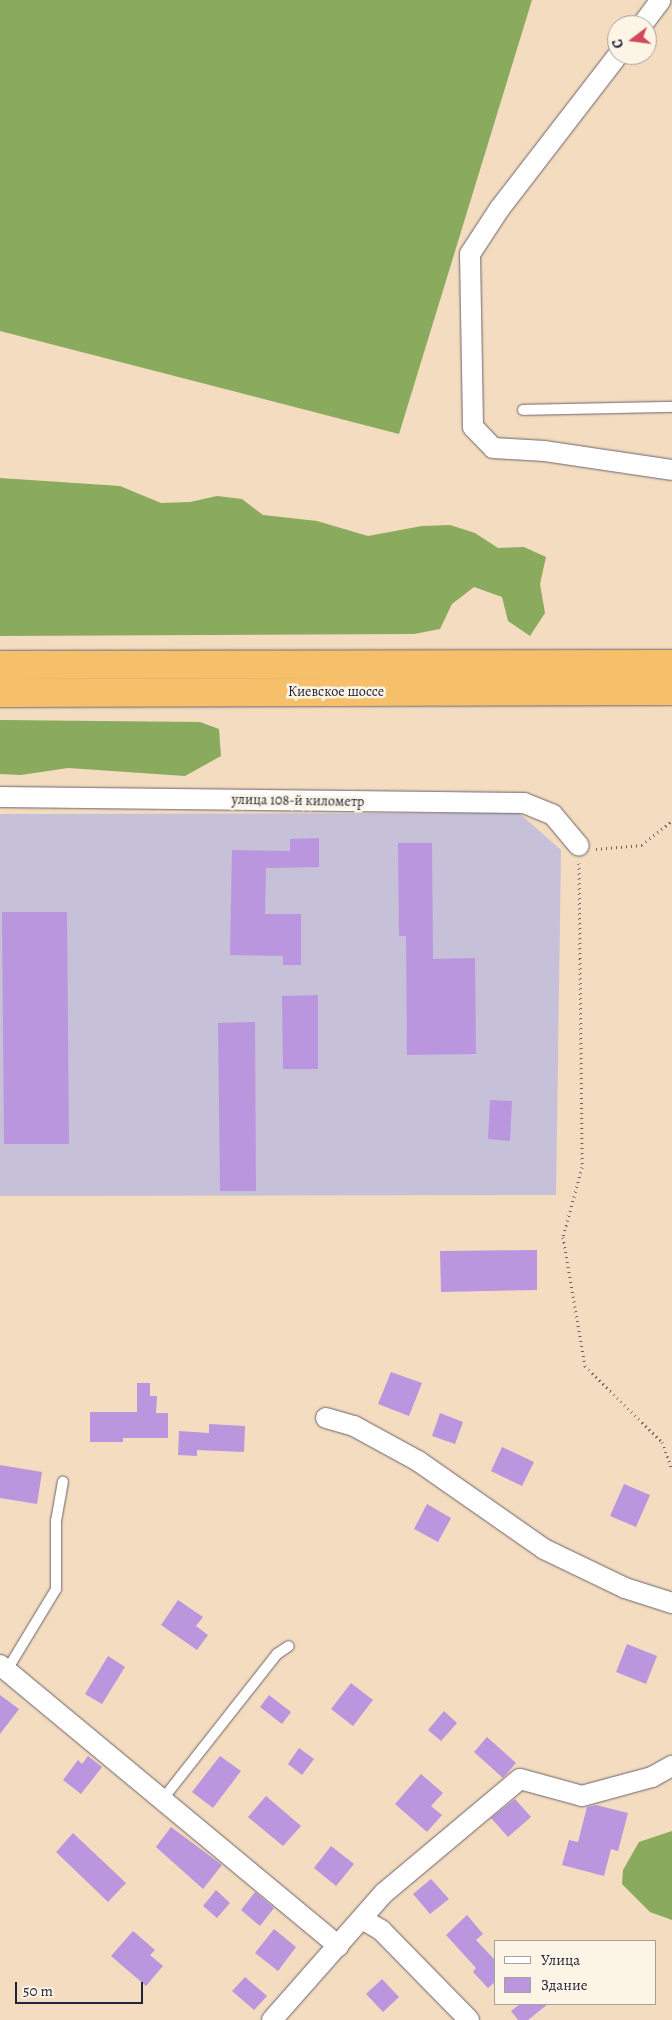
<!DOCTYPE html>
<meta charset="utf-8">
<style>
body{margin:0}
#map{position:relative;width:672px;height:2020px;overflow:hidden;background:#f4dcc0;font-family:Alegreya,serif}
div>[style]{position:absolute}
.industrial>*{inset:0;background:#c6c0d9}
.forest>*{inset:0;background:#8aaa5e}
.building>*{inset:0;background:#b996de}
.path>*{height:3px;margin-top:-1.5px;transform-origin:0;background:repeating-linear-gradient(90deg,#6c636a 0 1px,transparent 0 5px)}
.roads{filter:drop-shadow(0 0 1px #6c636a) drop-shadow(0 0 1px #6c636a)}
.lane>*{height:10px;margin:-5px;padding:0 5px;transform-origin:5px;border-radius:5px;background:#fff}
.street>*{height:20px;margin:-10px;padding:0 10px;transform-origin:10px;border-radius:10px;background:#fff}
.highway>*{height:28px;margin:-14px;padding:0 14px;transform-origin:14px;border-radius:14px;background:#f6c06b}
span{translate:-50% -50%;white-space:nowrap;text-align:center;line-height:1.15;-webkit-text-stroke:5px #fcf5e5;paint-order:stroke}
.street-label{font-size:14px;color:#22223b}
.legend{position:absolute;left:494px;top:1940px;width:162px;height:65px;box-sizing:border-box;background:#fcf5e5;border:1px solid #a5a1a1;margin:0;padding:6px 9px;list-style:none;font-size:15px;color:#22223b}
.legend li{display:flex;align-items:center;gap:10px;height:25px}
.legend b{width:25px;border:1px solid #a5a1a1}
.north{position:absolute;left:607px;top:15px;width:50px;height:50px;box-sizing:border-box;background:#fcf5e5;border:1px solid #a5a1a1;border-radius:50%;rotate:255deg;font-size:14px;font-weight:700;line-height:20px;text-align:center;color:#22223b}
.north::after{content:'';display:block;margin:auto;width:18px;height:22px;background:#d1495b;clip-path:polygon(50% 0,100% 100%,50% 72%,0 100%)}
.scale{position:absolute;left:15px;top:1982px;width:128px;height:22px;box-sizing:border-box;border:2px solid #22223b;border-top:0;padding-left:6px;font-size:15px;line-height:18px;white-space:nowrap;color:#22223b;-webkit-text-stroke:4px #fcf5e5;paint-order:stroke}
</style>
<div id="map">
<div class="industrial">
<div style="clip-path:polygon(519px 813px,561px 850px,556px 1195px,0 1196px,0 814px)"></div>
</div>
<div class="forest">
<div style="clip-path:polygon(0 0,532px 0,399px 434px,0 331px)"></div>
<div style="clip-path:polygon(0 478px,120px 486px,161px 503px,190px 502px,217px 496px,242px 499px,263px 515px,317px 521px,368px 536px,422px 526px,450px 525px,475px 533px,498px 548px,524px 547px,546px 557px,540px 584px,545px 613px,530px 636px,508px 621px,502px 597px,474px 587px,452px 604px,440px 629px,414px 634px,0 636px)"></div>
<div style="clip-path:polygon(0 720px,200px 722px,219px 729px,221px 756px,185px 776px,68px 768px,21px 775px,0 774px)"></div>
<div style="clip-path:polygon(672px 1831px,672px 1920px,650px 1912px,622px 1884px,623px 1870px,639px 1842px)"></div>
</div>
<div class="building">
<div style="clip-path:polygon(319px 838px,319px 867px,266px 868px,265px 914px,301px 914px,301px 965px,283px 965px,283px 956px,230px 955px,232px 850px,290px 851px,290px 839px)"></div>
<div style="clip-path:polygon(398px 843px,432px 843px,433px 959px,475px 958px,476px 1054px,407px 1055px,406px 936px,399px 936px)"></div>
<div style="clip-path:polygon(2px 912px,67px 912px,69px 1144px,4px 1144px)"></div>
<div style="clip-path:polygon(318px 995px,318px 1069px,283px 1069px,282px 996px)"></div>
<div style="clip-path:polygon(255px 1022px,256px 1191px,220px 1191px,218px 1023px)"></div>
<div style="clip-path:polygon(490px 1100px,512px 1101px,510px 1141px,488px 1139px)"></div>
<div style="clip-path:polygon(537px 1250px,537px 1290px,441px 1292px,440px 1251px)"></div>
<div style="clip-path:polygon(391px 1372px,422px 1383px,409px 1416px,378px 1404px)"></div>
<div style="clip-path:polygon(137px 1383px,150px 1383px,150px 1396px,157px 1396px,156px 1413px,168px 1413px,168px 1438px,123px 1438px,123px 1442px,90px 1442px,90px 1412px,137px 1412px)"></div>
<div style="clip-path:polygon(440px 1413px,463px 1422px,455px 1444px,432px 1436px)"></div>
<div style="clip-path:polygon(209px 1424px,245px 1426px,244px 1452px,197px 1450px,197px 1456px,178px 1455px,179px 1431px,209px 1433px)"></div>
<div style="clip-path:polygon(502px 1447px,534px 1462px,522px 1486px,491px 1471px)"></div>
<div style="clip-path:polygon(0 1465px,42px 1472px,37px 1504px,0 1498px)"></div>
<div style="clip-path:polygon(624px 1484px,650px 1495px,636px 1527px,610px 1516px)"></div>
<div style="clip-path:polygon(427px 1504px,451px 1518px,438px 1542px,414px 1529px)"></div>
<div style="clip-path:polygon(178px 1600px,203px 1617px,196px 1626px,208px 1635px,197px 1650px,161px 1625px)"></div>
<div style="clip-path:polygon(627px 1644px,657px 1656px,646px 1684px,616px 1672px)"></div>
<div style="clip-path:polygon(108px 1656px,125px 1667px,102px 1704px,85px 1694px)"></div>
<div style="clip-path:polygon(351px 1683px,373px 1700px,353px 1726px,331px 1709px)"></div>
<div style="clip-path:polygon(0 1695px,19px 1709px,0 1734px)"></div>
<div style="clip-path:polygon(269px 1695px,291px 1712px,282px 1724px,260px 1707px)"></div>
<div style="clip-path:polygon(444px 1711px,457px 1723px,441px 1741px,428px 1730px)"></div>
<div style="clip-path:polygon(487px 1737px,516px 1763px,503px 1778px,474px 1752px)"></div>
<div style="clip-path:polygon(299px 1748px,314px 1759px,302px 1775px,288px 1764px)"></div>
<div style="clip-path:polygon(88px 1756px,102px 1767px,81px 1794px,63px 1780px,78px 1760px,82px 1764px)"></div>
<div style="clip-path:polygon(220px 1756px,241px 1771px,213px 1808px,192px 1792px)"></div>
<div style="clip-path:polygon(421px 1774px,443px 1793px,431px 1806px,442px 1815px,427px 1832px,395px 1804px)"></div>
<div style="clip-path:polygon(266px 1796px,301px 1826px,283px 1846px,248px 1817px)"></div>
<div style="clip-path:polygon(515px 1799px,531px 1817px,508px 1837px,491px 1818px)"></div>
<div style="clip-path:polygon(596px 1805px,628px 1813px,618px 1851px,611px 1849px,604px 1876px,562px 1865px,569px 1840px,578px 1842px,587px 1807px)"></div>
<div style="clip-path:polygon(171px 1827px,222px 1865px,203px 1889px,156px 1847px)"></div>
<div style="clip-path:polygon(73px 1833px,126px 1883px,108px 1902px,56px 1852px)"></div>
<div style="clip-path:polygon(331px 1846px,354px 1864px,336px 1886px,314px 1868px)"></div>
<div style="clip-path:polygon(431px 1879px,449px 1899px,430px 1914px,413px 1894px)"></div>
<div style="clip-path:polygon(216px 1890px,230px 1903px,217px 1918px,203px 1906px)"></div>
<div style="clip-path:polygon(255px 1892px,274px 1908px,260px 1926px,241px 1910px)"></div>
<div style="clip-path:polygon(467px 1915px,483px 1934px,476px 1940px,496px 1961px,496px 1981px,488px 1988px,473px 1972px,476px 1968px,446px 1935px)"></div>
<div style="clip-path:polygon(274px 1929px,296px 1947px,278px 1971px,255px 1953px)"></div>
<div style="clip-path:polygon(133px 1931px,155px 1950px,150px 1955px,163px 1966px,146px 1986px,111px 1956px)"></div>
<div style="clip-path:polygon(245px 1977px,267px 1996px,254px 2010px,232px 1991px)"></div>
<div style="clip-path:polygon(382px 1979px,399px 1997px,383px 2012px,366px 1994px)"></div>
<div style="clip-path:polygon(520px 2004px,548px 2004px,528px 2020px,518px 2020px,511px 2011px)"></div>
</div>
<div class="path">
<div style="left:596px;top:849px;width:46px;rotate:-5deg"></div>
<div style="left:642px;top:845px;width:38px;rotate:-39deg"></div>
<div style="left:579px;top:863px;width:304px;rotate:89.4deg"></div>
<div style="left:582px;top:1167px;width:73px;rotate:105.2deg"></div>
<div style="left:563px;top:1237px;width:131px;rotate:80.3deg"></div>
<div style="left:585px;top:1366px;width:108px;rotate:44.6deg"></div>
<div style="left:662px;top:1442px;width:29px;rotate:70deg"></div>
</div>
<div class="roads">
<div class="lane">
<div style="left:523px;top:410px;width:149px;rotate:-1.2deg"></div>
<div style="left:7px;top:1670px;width:95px;rotate:-58.8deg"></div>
<div style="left:56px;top:1589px;width:68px;rotate:-90deg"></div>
<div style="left:56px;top:1521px;width:40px;rotate:-80deg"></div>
<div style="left:162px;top:1800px;width:186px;rotate:-51.8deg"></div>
<div style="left:277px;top:1654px;width:14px;rotate:-34deg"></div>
</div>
<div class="street">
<div style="left:642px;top:25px;width:31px;rotate:-53deg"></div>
<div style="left:618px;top:55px;width:193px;rotate:127.6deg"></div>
<div style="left:500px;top:208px;width:55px;rotate:123.1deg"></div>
<div style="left:470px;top:254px;width:173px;rotate:89deg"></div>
<div style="left:473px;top:427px;width:29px;rotate:46deg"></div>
<div style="left:493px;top:448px;width:52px;rotate:3.3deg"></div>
<div style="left:545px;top:451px;width:128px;rotate:8.5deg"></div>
<div style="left:0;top:797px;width:524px;rotate:0.66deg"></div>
<div style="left:524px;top:803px;width:31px;rotate:22deg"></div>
<div style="left:553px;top:815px;width:40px;rotate:50deg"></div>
<div style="left:326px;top:1418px;width:29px;rotate:16deg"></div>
<div style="left:354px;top:1426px;width:73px;rotate:28.7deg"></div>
<div style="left:418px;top:1461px;width:154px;rotate:34.9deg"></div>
<div style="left:544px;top:1549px;width:90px;rotate:25.7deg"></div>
<div style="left:625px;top:1588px;width:49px;rotate:17.7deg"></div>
<div style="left:0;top:1665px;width:440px;rotate:39.7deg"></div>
<div style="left:362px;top:1919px;width:22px;rotate:30deg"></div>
<div style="left:381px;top:1930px;width:126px;rotate:45.6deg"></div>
<div style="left:272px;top:2020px;width:169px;rotate:-48.6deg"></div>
<div style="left:384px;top:1893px;width:177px;rotate:-40deg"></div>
<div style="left:520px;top:1779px;width:64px;rotate:15.3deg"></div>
<div style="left:582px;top:1796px;width:73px;rotate:-15.2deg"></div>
<div style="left:652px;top:1777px;width:23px;rotate:-29deg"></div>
</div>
<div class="highway">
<div style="left:0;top:665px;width:672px;rotate:-0.09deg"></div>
<div style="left:0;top:693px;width:672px;rotate:-0.17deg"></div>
</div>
</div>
<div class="street-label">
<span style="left:336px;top:692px">Киевское шоссе</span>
<span style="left:298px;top:801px;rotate:1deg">улица 108-й километр</span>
</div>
<ul class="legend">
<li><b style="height:6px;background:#fff"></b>Улица</li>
<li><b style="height:14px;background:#b996de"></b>Здание</li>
</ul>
<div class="north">С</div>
<div class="scale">50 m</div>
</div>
